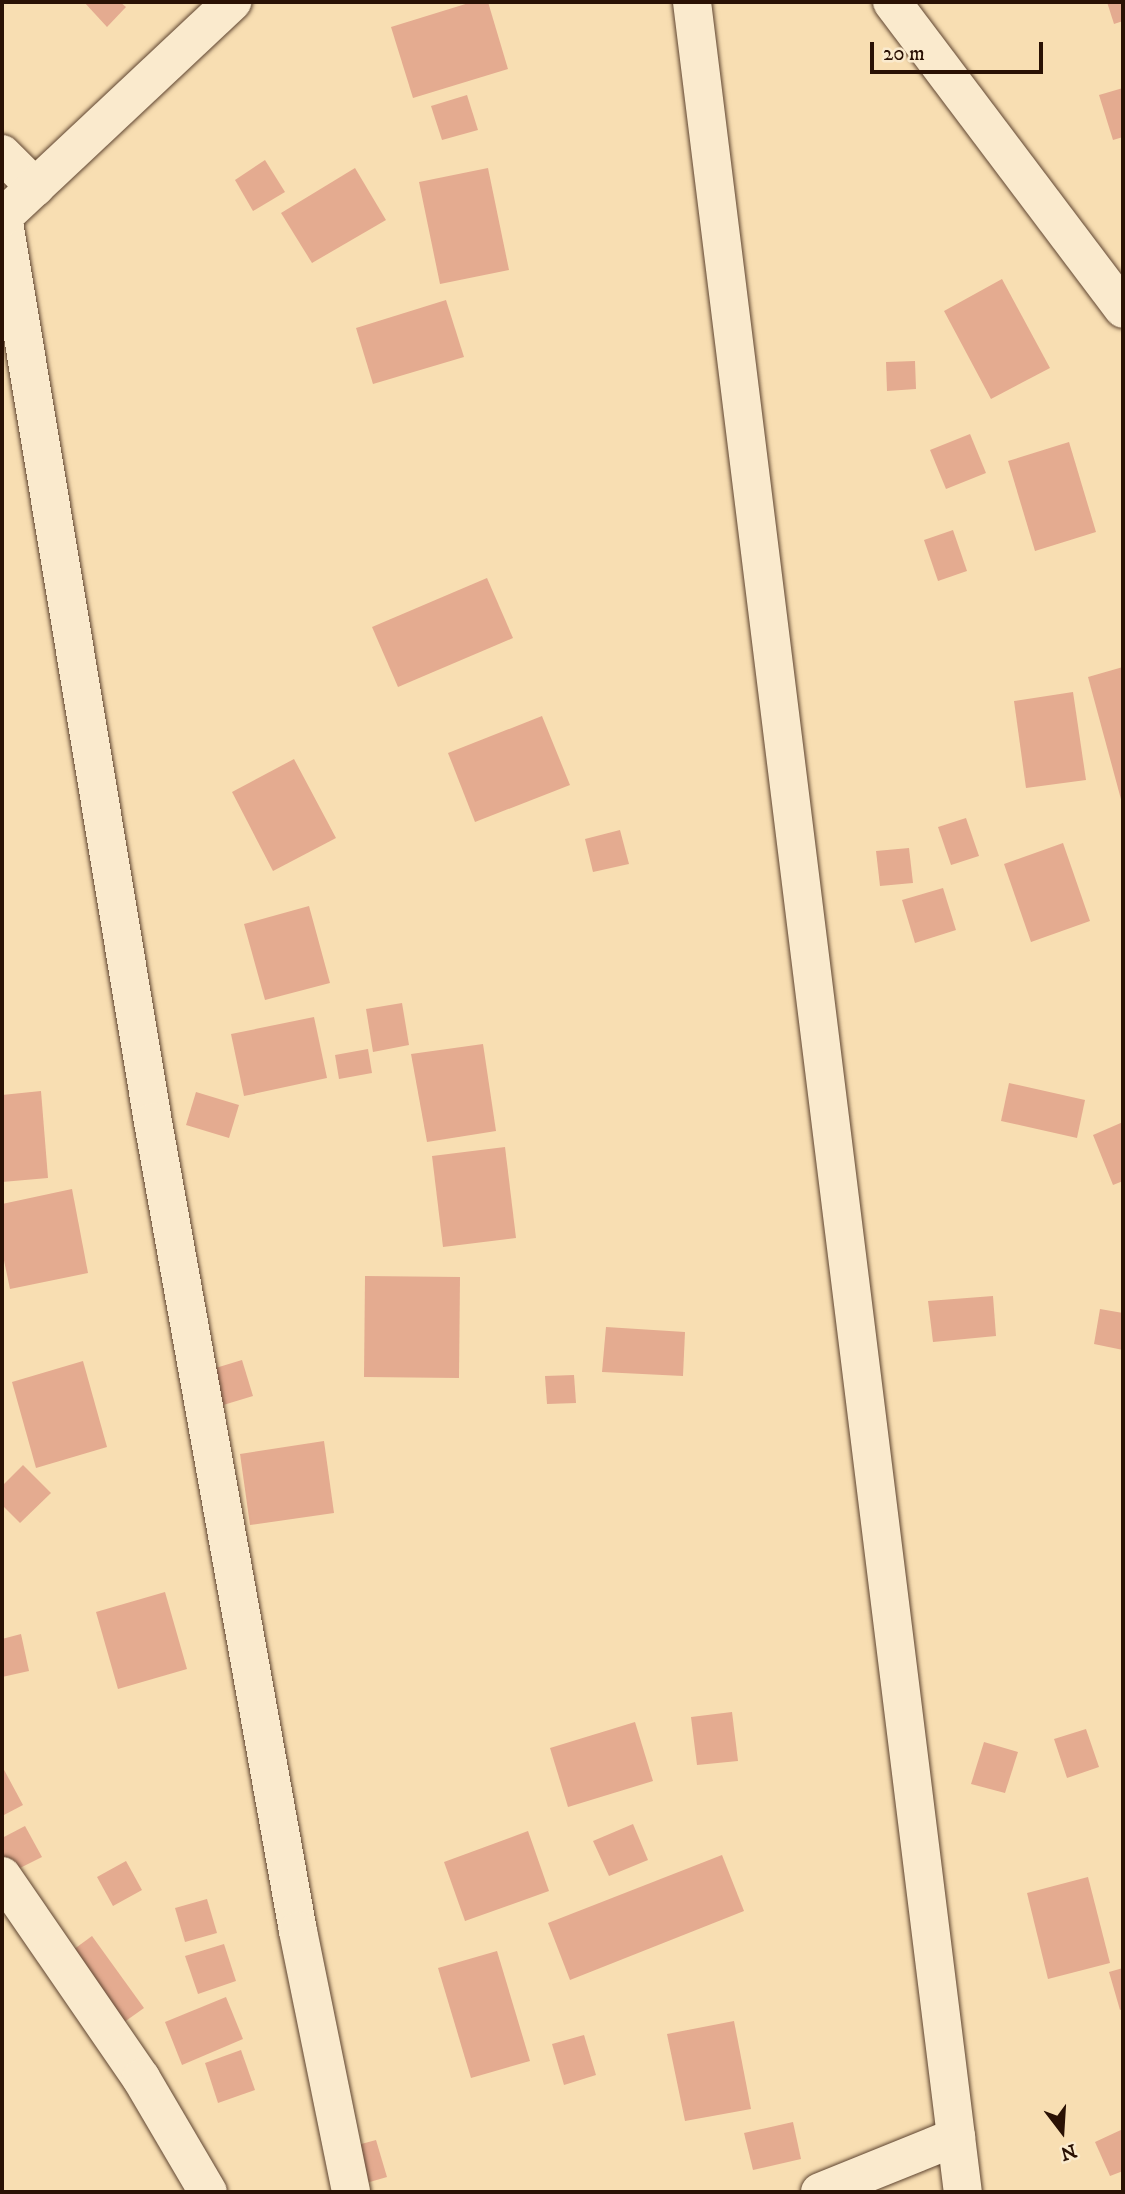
<!DOCTYPE html>
<style>
body{margin:0}
#map{position:relative;width:1125px;height:2194px;overflow:hidden;background:#f8deb2;font-family:"IM FELL DW Pica",serif}
div>[style]{position:absolute}
.building>*{inset:0;background:#e4ab90}
.roads{filter:drop-shadow(0 0 2px #5e4430) drop-shadow(0 0 2px #5e4430)}
.street>*{height:38px;margin:-19px;padding:0 19px;transform-origin:19px;border-radius:19px;background:#faeacd}
.secondary>*{height:38px;margin:-19px;padding:0 19px;transform-origin:19px;border-radius:19px;background:#faeacd}
span{translate:-50% -50%;white-space:nowrap;text-align:center;line-height:1.15;-webkit-text-stroke:7px #faeacd;paint-order:stroke}
.frame{position:absolute;inset:0;border:4px solid #2a1104;pointer-events:none}
.north{position:absolute;left:1027px;top:2096px;width:70px;height:70px;-webkit-text-stroke:5px #faeacd;paint-order:stroke;rotate:163deg;font-size:19px;font-weight:700;line-height:28px;text-align:center;color:#2a1104}
.north::after{content:'';display:block;margin:auto;width:24px;height:32px;background:#2a1104;clip-path:polygon(50% 0,100% 100%,50% 72%,0 100%)}
.scale{position:absolute;left:870px;top:42px;width:173px;height:32px;box-sizing:border-box;border:4px solid #2a1104;border-top:0;padding-left:9px;font-size:21px;line-height:24px;white-space:nowrap;color:#2a1104;-webkit-text-stroke:5px #faeacd;paint-order:stroke}
</style>
<div id="map">
<div class="building">
<div style="clip-path:polygon(84px 2px,120px 2px,126px 7px,107px 27px)"></div>
<div style="clip-path:polygon(472px 2px,488px 2px,508px 69px,413px 98px,391px 27px)"></div>
<div style="clip-path:polygon(1107px 2px,1123px 2px,1123px 21px,1114px 24px)"></div>
<div style="clip-path:polygon(1123px 88px,1123px 137px,1113px 140px,1099px 95px)"></div>
<div style="clip-path:polygon(467px 95px,478px 130px,442px 140px,431px 106px)"></div>
<div style="clip-path:polygon(265px 160px,285px 192px,253px 211px,235px 180px)"></div>
<div style="clip-path:polygon(355px 168px,386px 220px,312px 263px,281px 213px)"></div>
<div style="clip-path:polygon(488px 168px,509px 270px,440px 284px,419px 182px)"></div>
<div style="clip-path:polygon(1002px 279px,1050px 368px,991px 399px,944px 311px)"></div>
<div style="clip-path:polygon(446px 300px,464px 357px,373px 384px,356px 328px)"></div>
<div style="clip-path:polygon(915px 361px,916px 389px,887px 391px,886px 362px)"></div>
<div style="clip-path:polygon(970px 434px,986px 473px,946px 489px,930px 450px)"></div>
<div style="clip-path:polygon(1069px 442px,1096px 532px,1035px 551px,1008px 461px)"></div>
<div style="clip-path:polygon(953px 530px,967px 571px,938px 581px,924px 540px)"></div>
<div style="clip-path:polygon(487px 578px,513px 638px,398px 687px,372px 627px)"></div>
<div style="clip-path:polygon(1123px 667px,1123px 803px,1122px 803px,1088px 677px)"></div>
<div style="clip-path:polygon(1073px 692px,1086px 780px,1026px 788px,1014px 701px)"></div>
<div style="clip-path:polygon(542px 716px,570px 785px,475px 822px,448px 753px)"></div>
<div style="clip-path:polygon(294px 759px,336px 838px,273px 871px,232px 792px)"></div>
<div style="clip-path:polygon(966px 818px,979px 856px,951px 865px,938px 827px)"></div>
<div style="clip-path:polygon(620px 830px,629px 864px,593px 872px,585px 839px)"></div>
<div style="clip-path:polygon(1063px 843px,1090px 921px,1031px 942px,1004px 864px)"></div>
<div style="clip-path:polygon(909px 848px,913px 883px,880px 886px,876px 851px)"></div>
<div style="clip-path:polygon(943px 888px,956px 930px,915px 943px,902px 900px)"></div>
<div style="clip-path:polygon(309px 906px,330px 983px,265px 1000px,244px 924px)"></div>
<div style="clip-path:polygon(402px 1003px,409px 1045px,373px 1052px,366px 1009px)"></div>
<div style="clip-path:polygon(314px 1017px,327px 1078px,244px 1096px,231px 1034px)"></div>
<div style="clip-path:polygon(483px 1044px,496px 1131px,427px 1142px,411px 1054px)"></div>
<div style="clip-path:polygon(368px 1049px,372px 1073px,339px 1079px,335px 1055px)"></div>
<div style="clip-path:polygon(1009px 1083px,1085px 1100px,1077px 1138px,1001px 1121px)"></div>
<div style="clip-path:polygon(41px 1091px,48px 1178px,2px 1182px,2px 1095px)"></div>
<div style="clip-path:polygon(196px 1092px,239px 1105px,229px 1138px,186px 1125px)"></div>
<div style="clip-path:polygon(1123px 1122px,1123px 1181px,1113px 1185px,1093px 1135px)"></div>
<div style="clip-path:polygon(505px 1147px,516px 1238px,443px 1247px,432px 1156px)"></div>
<div style="clip-path:polygon(72px 1189px,88px 1273px,10px 1289px,2px 1251px,2px 1204px)"></div>
<div style="clip-path:polygon(365px 1276px,460px 1277px,459px 1378px,364px 1377px)"></div>
<div style="clip-path:polygon(993px 1296px,996px 1336px,933px 1342px,928px 1301px)"></div>
<div style="clip-path:polygon(1100px 1309px,1123px 1313px,1123px 1350px,1094px 1344px)"></div>
<div style="clip-path:polygon(606px 1327px,685px 1332px,683px 1376px,602px 1372px)"></div>
<div style="clip-path:polygon(242px 1360px,253px 1396px,220px 1406px,209px 1370px)"></div>
<div style="clip-path:polygon(83px 1361px,107px 1447px,36px 1468px,12px 1382px)"></div>
<div style="clip-path:polygon(574px 1375px,576px 1403px,547px 1404px,545px 1376px)"></div>
<div style="clip-path:polygon(324px 1441px,334px 1513px,250px 1525px,240px 1454px)"></div>
<div style="clip-path:polygon(23px 1465px,51px 1493px,20px 1523px,2px 1505px,2px 1486px)"></div>
<div style="clip-path:polygon(165px 1592px,187px 1669px,118px 1689px,96px 1612px)"></div>
<div style="clip-path:polygon(21px 1634px,29px 1671px,2px 1677px,2px 1639px)"></div>
<div style="clip-path:polygon(732px 1712px,738px 1761px,697px 1765px,691px 1717px)"></div>
<div style="clip-path:polygon(635px 1722px,653px 1781px,568px 1807px,550px 1748px)"></div>
<div style="clip-path:polygon(1086px 1729px,1099px 1767px,1067px 1778px,1054px 1739px)"></div>
<div style="clip-path:polygon(984px 1742px,1018px 1752px,1005px 1793px,971px 1784px)"></div>
<div style="clip-path:polygon(2px 1766px,23px 1805px,2px 1816px)"></div>
<div style="clip-path:polygon(633px 1824px,648px 1860px,609px 1876px,593px 1841px)"></div>
<div style="clip-path:polygon(25px 1826px,42px 1857px,4px 1876px,2px 1838px)"></div>
<div style="clip-path:polygon(528px 1831px,549px 1891px,465px 1921px,444px 1862px)"></div>
<div style="clip-path:polygon(722px 1855px,744px 1911px,570px 1980px,548px 1923px)"></div>
<div style="clip-path:polygon(126px 1861px,142px 1890px,113px 1906px,97px 1877px)"></div>
<div style="clip-path:polygon(1088px 1877px,1110px 1963px,1048px 1979px,1027px 1893px)"></div>
<div style="clip-path:polygon(207px 1899px,217px 1933px,185px 1942px,175px 1908px)"></div>
<div style="clip-path:polygon(92px 1936px,144px 2008px,99px 2040px,47px 1969px)"></div>
<div style="clip-path:polygon(224px 1944px,236px 1981px,198px 1994px,185px 1956px)"></div>
<div style="clip-path:polygon(497px 1951px,530px 2061px,471px 2078px,438px 1968px)"></div>
<div style="clip-path:polygon(1123px 1968px,1123px 2009px,1120px 2010px,1109px 1972px)"></div>
<div style="clip-path:polygon(226px 1997px,243px 2039px,182px 2065px,165px 2022px)"></div>
<div style="clip-path:polygon(734px 2021px,751px 2109px,685px 2121px,667px 2034px)"></div>
<div style="clip-path:polygon(584px 2035px,596px 2075px,564px 2085px,552px 2044px)"></div>
<div style="clip-path:polygon(241px 2050px,255px 2090px,218px 2103px,205px 2063px)"></div>
<div style="clip-path:polygon(793px 2122px,801px 2159px,753px 2170px,744px 2133px)"></div>
<div style="clip-path:polygon(1123px 2129px,1123px 2171px,1110px 2176px,1095px 2142px)"></div>
<div style="clip-path:polygon(376px 2140px,387px 2177px,349px 2188px,339px 2150px)"></div>
</div>
<div class="roads">
<div class="street">
<div style="left:892px;top:2px;width:384px;rotate:53deg"></div>
<div style="left:2px;top:154px;width:47px;rotate:45deg"></div>
<div style="left:3px;top:216px;width:918px;rotate:80.6deg"></div>
<div style="left:153px;top:1122px;width:822px;rotate:79.84deg"></div>
<div style="left:298px;top:1931px;width:266px;rotate:78.5deg"></div>
<div style="left:2px;top:218px;width:316px;rotate:-43.2deg"></div>
<div style="left:2px;top:1876px;width:245px;rotate:55.5deg"></div>
<div style="left:141px;top:2078px;width:132px;rotate:59.6deg"></div>
<div style="left:820px;top:2192px;width:147px;rotate:-22deg"></div>
</div>
<div class="secondary">
<div style="left:692px;top:2px;width:2207px;rotate:82.95deg"></div>
</div>
</div>
<div class="frame"></div>
<div class="north">N</div>
<div class="scale">20 m</div>
</div>
